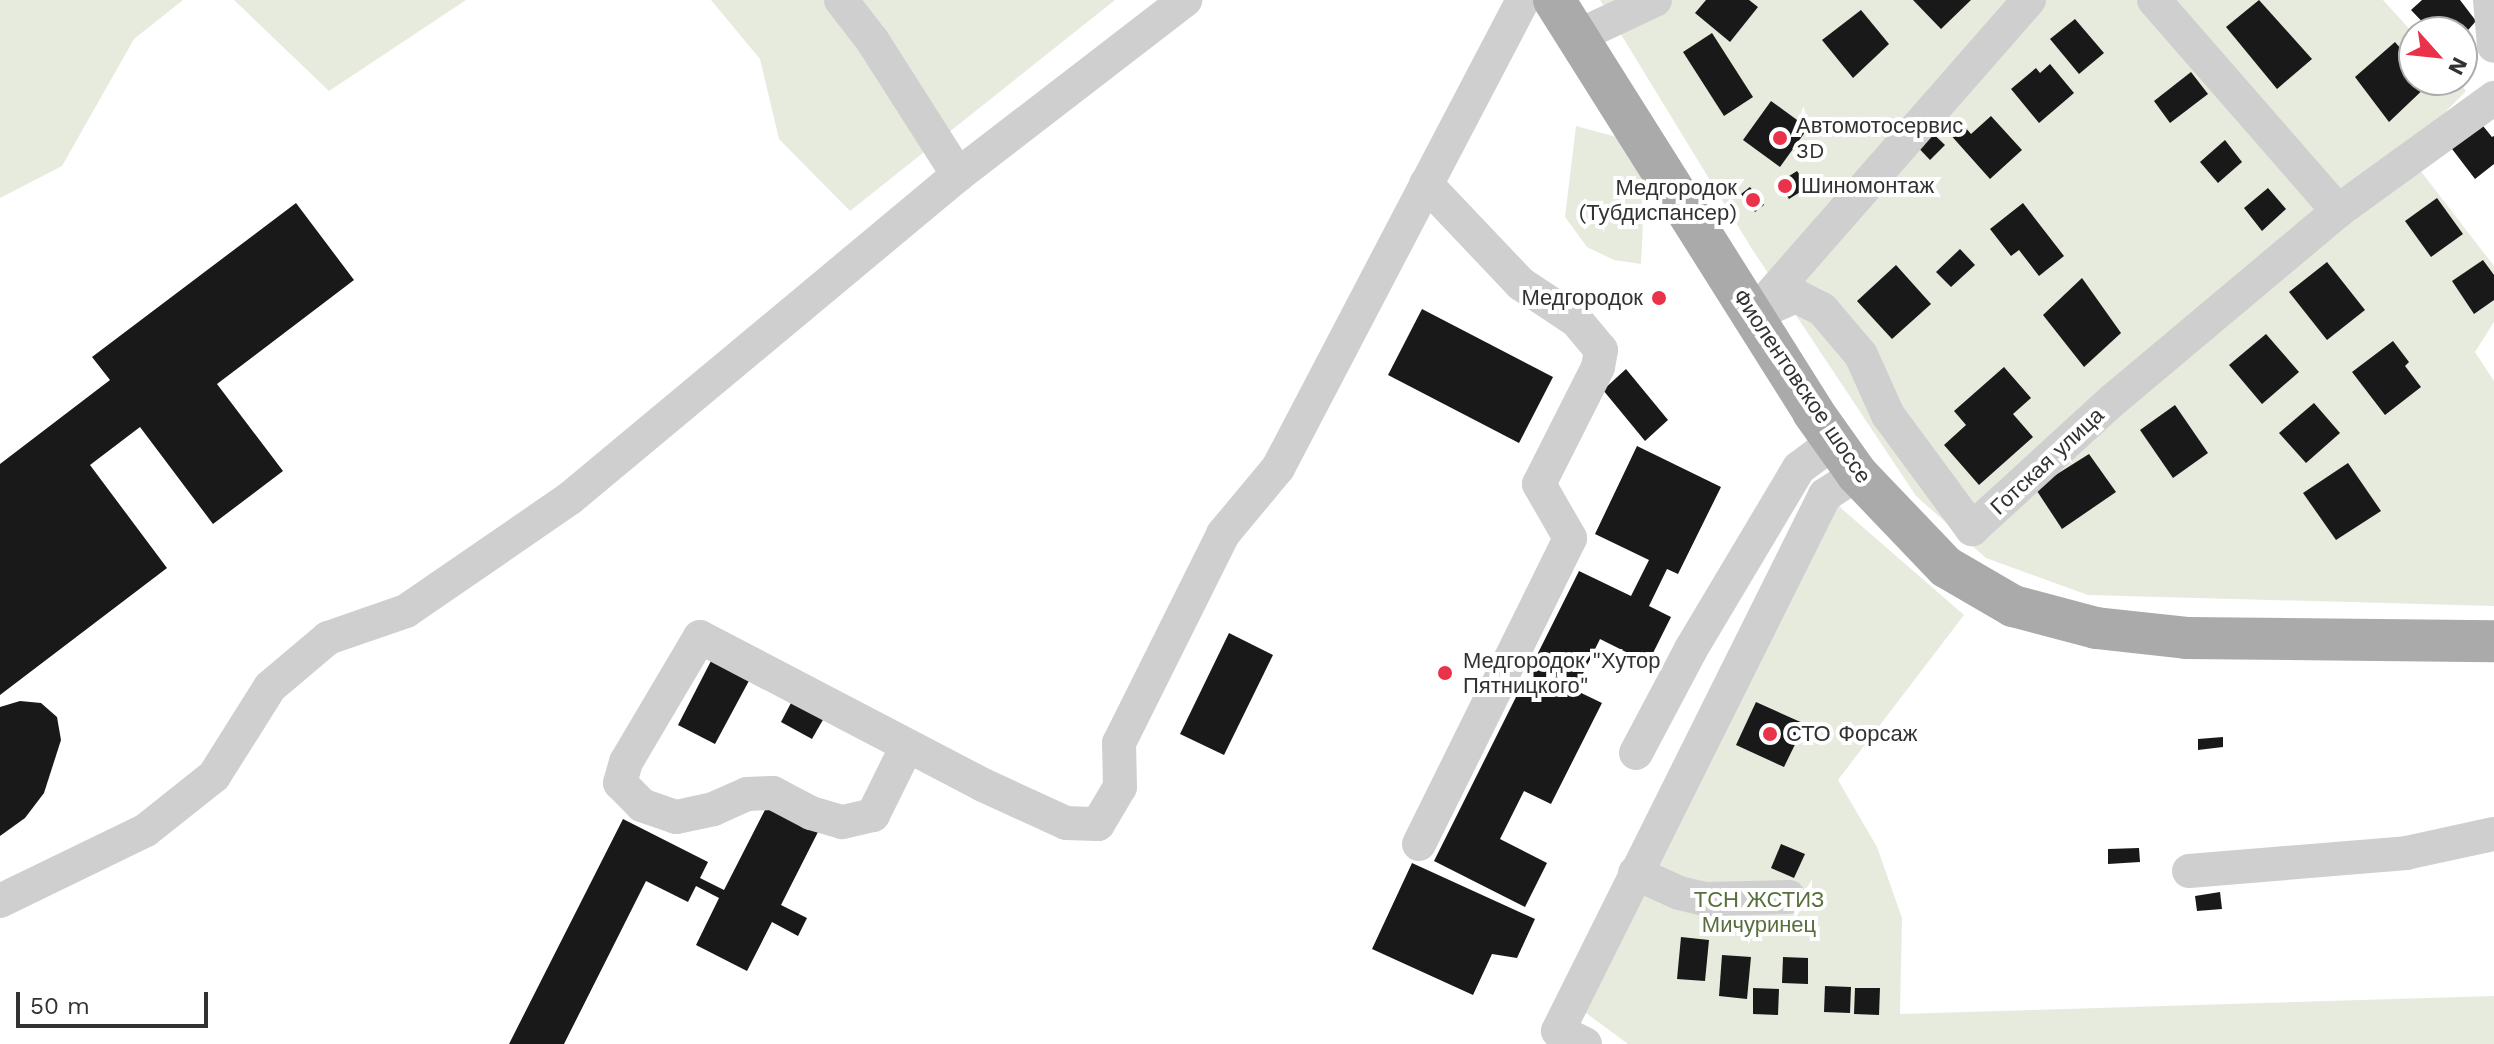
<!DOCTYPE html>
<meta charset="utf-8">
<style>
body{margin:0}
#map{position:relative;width:2494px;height:1044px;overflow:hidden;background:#fff;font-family:"Work Sans",sans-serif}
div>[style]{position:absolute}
.green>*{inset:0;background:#e6ebdd}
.building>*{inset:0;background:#191919}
.minor>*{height:34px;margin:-17px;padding:0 17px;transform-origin:17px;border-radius:17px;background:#cfcfcf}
.major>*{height:42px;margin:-21px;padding:0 21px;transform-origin:21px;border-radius:21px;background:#aaa}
.dots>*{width:22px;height:22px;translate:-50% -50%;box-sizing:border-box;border:4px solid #fff;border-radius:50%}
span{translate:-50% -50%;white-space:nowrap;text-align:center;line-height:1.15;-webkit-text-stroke:8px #fff;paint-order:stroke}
.poi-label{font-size:22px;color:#323232}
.left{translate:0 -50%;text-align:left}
.right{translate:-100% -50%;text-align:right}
.street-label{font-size:22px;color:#323232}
.park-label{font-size:22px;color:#586f3d}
.north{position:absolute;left:2398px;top:16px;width:80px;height:80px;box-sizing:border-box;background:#fff;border:2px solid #adadad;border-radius:50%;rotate:117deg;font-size:22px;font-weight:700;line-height:32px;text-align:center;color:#323232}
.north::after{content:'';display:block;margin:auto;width:28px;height:36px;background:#ea324b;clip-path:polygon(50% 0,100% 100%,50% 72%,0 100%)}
.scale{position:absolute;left:16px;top:992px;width:192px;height:36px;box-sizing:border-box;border:4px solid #323232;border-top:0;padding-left:10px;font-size:24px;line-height:28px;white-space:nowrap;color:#323232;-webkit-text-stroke:6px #fff;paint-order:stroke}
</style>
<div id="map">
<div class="green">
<div style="clip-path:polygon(0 0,183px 0,134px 39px,62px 166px,0 198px)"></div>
<div style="clip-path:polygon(234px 0,466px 0,329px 91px)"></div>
<div style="clip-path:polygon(711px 0,1115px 0,850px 211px,779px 139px,760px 59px)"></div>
<div style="clip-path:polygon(1600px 0,2383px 0,2414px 34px,2414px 80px,2456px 80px,2466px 91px,2406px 152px,2494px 266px,2494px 322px,2475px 352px,2494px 381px,2494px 606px,2088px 595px,1986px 558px,1916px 496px,1752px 249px)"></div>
<div style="clip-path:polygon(1576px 126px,1624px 139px,1646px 159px,1641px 264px,1614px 260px,1587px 247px,1565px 217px)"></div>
<div style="clip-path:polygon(1823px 483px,1842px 509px,1964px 615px,1838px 780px,1877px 847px,1902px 918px,1900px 1014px,2494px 996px,2494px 1044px,1628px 1044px,1567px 999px)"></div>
</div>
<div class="building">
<div style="clip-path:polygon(1706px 0,1749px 0,1758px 7px,1730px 42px,1695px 13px)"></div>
<div style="clip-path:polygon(1913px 0,1971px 0,1941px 29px)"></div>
<div style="clip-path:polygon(2259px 0,2312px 59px,2277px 89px,2226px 27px)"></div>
<div style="clip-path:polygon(2422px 0,2460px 0,2476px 21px,2462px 37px,2462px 32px,2432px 32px,2411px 10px)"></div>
<div style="clip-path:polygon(1861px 10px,1889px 44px,1853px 78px,1822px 40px)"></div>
<div style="clip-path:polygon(2075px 19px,2104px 53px,2079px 74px,2050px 39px)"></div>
<div style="clip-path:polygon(1712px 33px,1753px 97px,1724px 116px,1683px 52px)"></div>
<div style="clip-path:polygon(2395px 42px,2414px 64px,2414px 80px,2430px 83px,2389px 122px,2355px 77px)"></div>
<div style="clip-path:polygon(2050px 64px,2074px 93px,2039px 123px,2011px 89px,2036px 68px,2040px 73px)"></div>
<div style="clip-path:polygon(2191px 72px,2208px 94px,2170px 123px,2154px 101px)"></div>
<div style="clip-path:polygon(1771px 101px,1808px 128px,1780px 167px,1743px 140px)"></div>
<div style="clip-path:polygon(1991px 116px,2022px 150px,1990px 179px,1948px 132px,1960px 121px,1971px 134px)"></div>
<div style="clip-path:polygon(2479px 121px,2492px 137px,2494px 136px,2494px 164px,2475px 179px,2449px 145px)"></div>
<div style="clip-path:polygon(1924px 125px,1945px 145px,1930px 160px,1910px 139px)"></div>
<div style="clip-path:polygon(2225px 140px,2242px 162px,2218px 183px,2200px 162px)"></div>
<div style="clip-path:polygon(1797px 171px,1808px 187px,1789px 199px,1778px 183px)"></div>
<div style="clip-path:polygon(1750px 187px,1764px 205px,1755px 212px,1741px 194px)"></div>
<div style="clip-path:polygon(2268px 188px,2286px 209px,2262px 231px,2244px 208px)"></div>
<div style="clip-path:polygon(2437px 198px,2463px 234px,2431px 257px,2405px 221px)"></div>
<div style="clip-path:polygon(296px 203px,354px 280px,217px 384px,283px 471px,213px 524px,140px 427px,90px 465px,167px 568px,0 695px,0 464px,110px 380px,92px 357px)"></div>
<div style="clip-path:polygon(2023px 203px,2064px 256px,2039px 276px,2019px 250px,2011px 256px,1990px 229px)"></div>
<div style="clip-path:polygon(1960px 249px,1975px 265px,1951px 287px,1936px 272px)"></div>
<div style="clip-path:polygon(2483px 260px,2494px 275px,2494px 300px,2474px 314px,2452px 281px)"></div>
<div style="clip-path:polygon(2327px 262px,2365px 310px,2327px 340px,2289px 292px)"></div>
<div style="clip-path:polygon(1896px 265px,1931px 304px,1892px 339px,1857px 301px)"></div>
<div style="clip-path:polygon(2082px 278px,2121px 333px,2084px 367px,2043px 315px)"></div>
<div style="clip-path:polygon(1422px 309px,1553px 377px,1519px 443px,1388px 375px)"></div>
<div style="clip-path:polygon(2266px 334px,2299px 372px,2262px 404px,2229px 365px)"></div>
<div style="clip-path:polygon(2393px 341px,2409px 362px,2405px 366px,2421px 387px,2385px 415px,2352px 372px)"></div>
<div style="clip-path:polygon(2004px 367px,2031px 398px,2013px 414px,2033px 437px,1979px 485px,1944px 445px,1966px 425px,1954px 411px)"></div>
<div style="clip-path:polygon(1626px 369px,1668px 420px,1645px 441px,1603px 390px)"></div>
<div style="clip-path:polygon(2314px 403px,2340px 433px,2306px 463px,2279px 433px)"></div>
<div style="clip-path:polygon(2175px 405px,2208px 453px,2173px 478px,2140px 430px)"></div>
<div style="clip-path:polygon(1637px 446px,1721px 487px,1678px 574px,1667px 569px,1649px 606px,1671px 617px,1648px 663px,1600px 639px,1575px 690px,1602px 703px,1551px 804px,1524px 791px,1500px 839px,1547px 863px,1525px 907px,1434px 861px,1579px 571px,1631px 596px,1649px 560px,1595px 534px)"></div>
<div style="clip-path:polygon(2089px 454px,2116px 492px,2062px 529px,2035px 488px)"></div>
<div style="clip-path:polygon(2348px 463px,2381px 511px,2336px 540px,2303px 493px)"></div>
<div style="clip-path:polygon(1229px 633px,1273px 655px,1224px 755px,1180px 734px)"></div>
<div style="clip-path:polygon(713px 657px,751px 677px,715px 744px,678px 725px)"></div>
<div style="clip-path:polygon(20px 701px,41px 703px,57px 717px,61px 740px,44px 793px,25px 818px,0 836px,0 707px)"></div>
<div style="clip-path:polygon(792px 701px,824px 718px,812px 739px,781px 722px)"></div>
<div style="clip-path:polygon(1756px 702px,1805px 724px,1784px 767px,1736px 745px)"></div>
<div style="clip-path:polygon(2223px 737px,2223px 747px,2198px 750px,2198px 739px)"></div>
<div style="clip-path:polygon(767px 806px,818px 832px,781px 905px,807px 918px,798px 936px,772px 922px,747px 971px,696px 945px,719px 898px,696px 886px,688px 902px,646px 881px,564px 1044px,509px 1044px,623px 819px,708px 862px,700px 878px,724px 890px)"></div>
<div style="clip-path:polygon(1781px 844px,1805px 854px,1794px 878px,1771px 868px)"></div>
<div style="clip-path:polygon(2139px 848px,2140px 862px,2108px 864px,2108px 849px)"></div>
<div style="clip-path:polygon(1412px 863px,1535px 919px,1517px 958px,1492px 954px,1473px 995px,1372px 949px)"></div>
<div style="clip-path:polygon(2220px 892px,2222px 909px,2197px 911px,2195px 896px)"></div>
<div style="clip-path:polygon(1681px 937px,1709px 940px,1705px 981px,1677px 979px)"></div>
<div style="clip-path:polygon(1722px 955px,1751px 957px,1747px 999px,1719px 996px)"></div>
<div style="clip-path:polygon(1783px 957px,1808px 958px,1808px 984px,1782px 983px)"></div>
<div style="clip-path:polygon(1825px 986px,1851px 987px,1850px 1013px,1824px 1012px)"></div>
<div style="clip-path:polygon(1753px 988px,1779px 989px,1778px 1015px,1753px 1014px)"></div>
<div style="clip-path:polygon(1855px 988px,1880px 988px,1879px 1015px,1854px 1014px)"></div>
</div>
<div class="minor">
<div style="left:841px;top:0;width:51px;rotate:52.2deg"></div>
<div style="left:872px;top:40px;width:160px;rotate:57.5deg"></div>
<div style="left:2154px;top:0;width:280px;rotate:48.9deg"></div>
<div style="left:2490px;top:0;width:46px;rotate:85deg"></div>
<div style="left:1578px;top:36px;width:85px;rotate:-25.1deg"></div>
<div style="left:1761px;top:306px;width:407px;rotate:-48.8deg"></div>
<div style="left:1753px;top:315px;width:47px;rotate:-23.8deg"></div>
<div style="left:1796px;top:296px;width:29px;rotate:27deg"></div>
<div style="left:1822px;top:309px;width:60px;rotate:49.7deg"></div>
<div style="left:1861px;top:355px;width:66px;rotate:65.8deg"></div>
<div style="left:1888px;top:415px;width:142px;rotate:53.6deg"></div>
<div style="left:1972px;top:529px;width:191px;rotate:-42.5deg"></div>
<div style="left:2113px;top:400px;width:294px;rotate:-40deg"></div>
<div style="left:2338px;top:211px;width:193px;rotate:-35.9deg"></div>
<div style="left:907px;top:746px;width:77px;rotate:116.2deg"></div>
<div style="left:873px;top:815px;width:32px;rotate:167deg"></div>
<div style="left:842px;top:822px;width:32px;rotate:-164deg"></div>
<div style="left:811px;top:813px;width:43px;rotate:-152.2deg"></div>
<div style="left:773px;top:793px;width:26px;rotate:178deg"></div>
<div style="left:747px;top:794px;width:36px;rotate:156deg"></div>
<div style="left:714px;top:809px;width:39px;rotate:168deg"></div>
<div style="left:676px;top:817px;width:36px;rotate:-161deg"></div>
<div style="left:642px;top:805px;width:31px;rotate:-135deg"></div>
<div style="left:620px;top:783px;width:22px;rotate:-74deg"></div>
<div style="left:626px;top:762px;width:145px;rotate:-59.4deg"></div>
<div style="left:700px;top:637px;width:319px;rotate:27.6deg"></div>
<div style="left:983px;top:785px;width:91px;rotate:24.6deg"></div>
<div style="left:1066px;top:823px;width:32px;rotate:2deg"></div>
<div style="left:1098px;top:824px;width:43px;rotate:-59.3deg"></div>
<div style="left:1120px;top:787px;width:44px;rotate:-91.3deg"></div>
<div style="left:1119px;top:743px;width:233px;rotate:-63.5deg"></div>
<div style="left:1223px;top:534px;width:86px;rotate:-50.2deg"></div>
<div style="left:1278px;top:468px;width:528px;rotate:-62.37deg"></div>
<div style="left:1636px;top:753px;width:118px;rotate:-62.1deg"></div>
<div style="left:1691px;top:649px;width:211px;rotate:-59.2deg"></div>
<div style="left:1799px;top:468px;width:44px;rotate:-36.6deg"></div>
<div style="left:1419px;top:844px;width:341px;rotate:-63.7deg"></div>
<div style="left:1570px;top:538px;width:62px;rotate:-119.9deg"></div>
<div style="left:1539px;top:484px;width:131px;rotate:-63.2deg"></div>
<div style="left:1598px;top:367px;width:17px;rotate:-80deg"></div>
<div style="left:1601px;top:350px;width:38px;rotate:-130deg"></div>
<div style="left:1577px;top:321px;width:67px;rotate:-146.5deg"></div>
<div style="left:1521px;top:284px;width:138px;rotate:-133.5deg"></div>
<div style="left:2189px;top:871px;width:218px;rotate:-4.7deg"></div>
<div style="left:2406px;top:853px;width:90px;rotate:-12.2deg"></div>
<div style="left:1635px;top:873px;width:48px;rotate:24.4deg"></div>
<div style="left:1679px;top:893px;width:27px;rotate:13deg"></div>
<div style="left:1705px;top:899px;width:84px;rotate:-1.4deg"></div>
<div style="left:0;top:901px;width:162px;rotate:-25.9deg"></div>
<div style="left:146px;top:830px;width:87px;rotate:-38.5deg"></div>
<div style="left:214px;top:776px;width:105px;rotate:-57.8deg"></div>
<div style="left:270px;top:687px;width:76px;rotate:-40.2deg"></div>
<div style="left:328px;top:638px;width:83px;rotate:-19.1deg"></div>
<div style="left:406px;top:611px;width:198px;rotate:-34.5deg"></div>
<div style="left:569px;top:499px;width:506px;rotate:-39.79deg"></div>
<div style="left:958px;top:175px;width:287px;rotate:-37.6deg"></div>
<div style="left:1585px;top:1044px;width:30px;rotate:-154deg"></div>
<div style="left:1558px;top:1031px;width:599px;rotate:-63.52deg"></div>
<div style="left:1825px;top:495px;width:38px;rotate:-33deg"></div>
</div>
<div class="major">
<div style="left:1554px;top:0;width:487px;rotate:57.8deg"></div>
<div style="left:1813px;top:412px;width:76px;rotate:54.6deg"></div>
<div style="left:1857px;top:474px;width:129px;rotate:46.3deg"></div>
<div style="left:1946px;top:567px;width:78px;rotate:30.2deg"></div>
<div style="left:2013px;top:606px;width:86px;rotate:14.8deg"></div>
<div style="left:2096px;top:628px;width:91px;rotate:6.3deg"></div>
<div style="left:2186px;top:638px;width:308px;rotate:0.6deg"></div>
</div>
<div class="dots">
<div style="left:1780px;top:138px;background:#ea324b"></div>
<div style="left:1785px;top:186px;background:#ea324b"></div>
<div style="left:1753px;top:200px;background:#ea324b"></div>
<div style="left:1659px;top:298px;background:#ea324b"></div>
<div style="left:1445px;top:673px;background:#ea324b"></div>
<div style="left:1770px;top:734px;background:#ea324b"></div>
</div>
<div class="poi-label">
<span class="left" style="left:1796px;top:138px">Автомотосервис<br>3D</span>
<span class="left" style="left:1801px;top:186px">Шиномонтаж</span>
<span class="right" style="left:1737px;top:200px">Медгородок<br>(Тубдиспансер)</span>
<span class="right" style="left:1643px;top:298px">Медгородок</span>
<span class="left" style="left:1463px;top:673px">Медгородок "Хутор<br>Пятницкого"</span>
<span class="left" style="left:1786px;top:734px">СТО Форсаж</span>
</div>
<div class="street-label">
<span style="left:1802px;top:386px;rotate:56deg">Фиолентовское шоссе</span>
<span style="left:2047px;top:461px;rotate:-43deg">Готская улица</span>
</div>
<div class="park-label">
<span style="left:1759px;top:912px">ТСН ЖСТИЗ<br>Мичуринец</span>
</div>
<div class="north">N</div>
<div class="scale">50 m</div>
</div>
